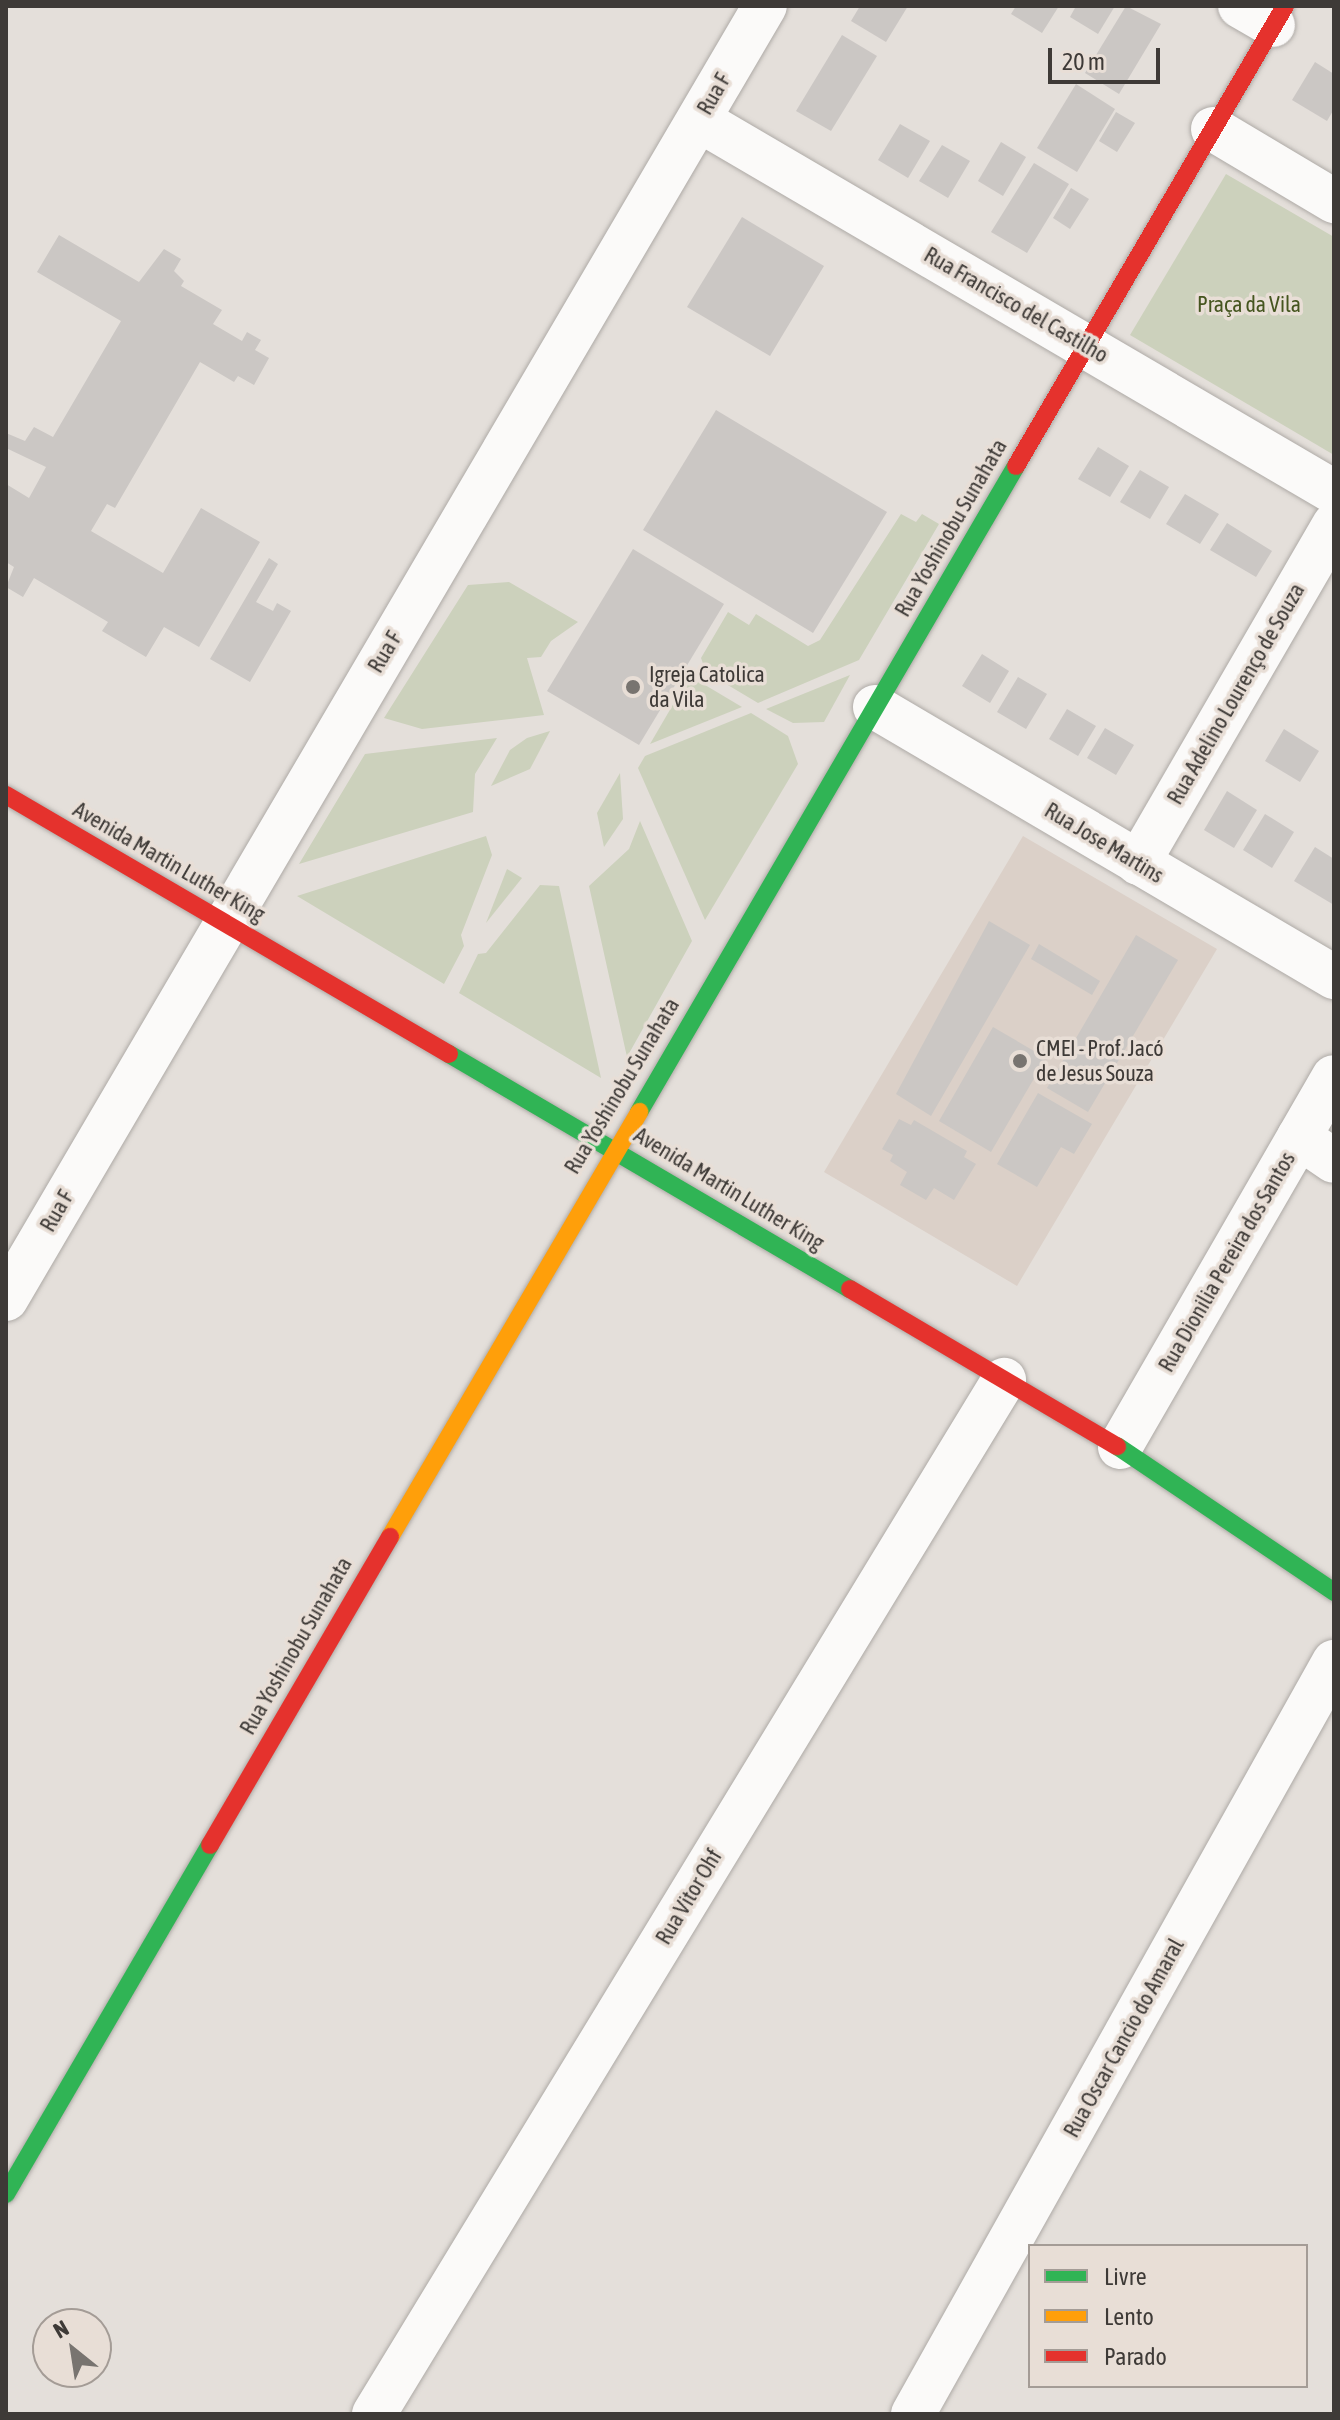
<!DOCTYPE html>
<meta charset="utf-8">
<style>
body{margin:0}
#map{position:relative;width:1340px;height:2420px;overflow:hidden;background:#e4dfda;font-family:"Asap Condensed",sans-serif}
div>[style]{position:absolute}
.built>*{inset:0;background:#dbd0c8}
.green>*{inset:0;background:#ccd1bc}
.building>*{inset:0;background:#cbc7c4}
.roads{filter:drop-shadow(0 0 2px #aeaaa6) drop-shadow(0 0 2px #aeaaa6)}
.street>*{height:44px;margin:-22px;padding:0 22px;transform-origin:22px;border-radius:22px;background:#fbfaf9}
.fast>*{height:18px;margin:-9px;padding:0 9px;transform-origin:9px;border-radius:9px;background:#30b455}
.slow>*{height:18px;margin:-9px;padding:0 9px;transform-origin:9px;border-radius:9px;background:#ff9f0a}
.jam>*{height:18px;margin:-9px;padding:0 9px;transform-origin:9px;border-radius:9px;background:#e5322d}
.dots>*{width:22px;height:22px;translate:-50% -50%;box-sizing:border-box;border:4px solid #e8ded6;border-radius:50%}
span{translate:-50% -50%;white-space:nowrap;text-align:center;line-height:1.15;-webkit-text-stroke:7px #e8ded6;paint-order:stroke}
.street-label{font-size:22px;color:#3e3a37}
.park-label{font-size:22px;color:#45551f}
.poi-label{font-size:22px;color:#3e3a37}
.left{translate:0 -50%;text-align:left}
.frame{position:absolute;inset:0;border:8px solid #3e3a37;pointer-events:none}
.legend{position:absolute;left:1028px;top:2244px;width:280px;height:144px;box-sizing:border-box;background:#e8ded6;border:2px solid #a49c96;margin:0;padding:10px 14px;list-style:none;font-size:24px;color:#3e3a37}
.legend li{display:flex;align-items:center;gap:16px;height:40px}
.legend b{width:40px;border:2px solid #a49c96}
.north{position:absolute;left:32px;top:2308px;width:80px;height:80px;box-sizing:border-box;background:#e8ded6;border:2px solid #a49c96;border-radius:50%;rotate:330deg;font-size:22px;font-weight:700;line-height:32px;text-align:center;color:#3e3a37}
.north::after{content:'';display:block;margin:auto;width:28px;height:36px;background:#787470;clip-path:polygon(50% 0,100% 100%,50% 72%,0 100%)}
.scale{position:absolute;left:1048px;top:48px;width:112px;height:36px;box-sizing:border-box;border:4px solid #3e3a37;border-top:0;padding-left:10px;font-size:24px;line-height:28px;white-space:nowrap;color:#3e3a37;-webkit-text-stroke:6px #e8ded6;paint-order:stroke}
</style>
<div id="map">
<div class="built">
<div style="clip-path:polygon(1023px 836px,1217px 949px,1017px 1286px,824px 1172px)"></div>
</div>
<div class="green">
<div style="clip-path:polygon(1226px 174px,1334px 237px,1334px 455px,1130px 335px)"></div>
<div style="clip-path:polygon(901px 514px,916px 522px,922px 514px,939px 524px,859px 660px,758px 703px,706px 672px,701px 658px,728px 612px,749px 625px,756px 614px,808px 646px,820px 640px)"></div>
<div style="clip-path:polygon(509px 582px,578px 622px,551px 641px,541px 657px,527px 658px,544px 715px,422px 729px,384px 718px,468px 585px)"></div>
<div style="clip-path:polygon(850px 675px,824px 722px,793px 723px,766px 709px)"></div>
<div style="clip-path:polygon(700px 682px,742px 707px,650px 744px,685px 684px)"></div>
<div style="clip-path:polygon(751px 713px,788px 736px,798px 764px,705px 920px,638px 768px,645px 756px)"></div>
<div style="clip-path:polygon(550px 731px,530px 769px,491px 786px,510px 750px,527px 738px)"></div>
<div style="clip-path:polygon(497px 738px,475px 774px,473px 812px,299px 864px,365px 754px)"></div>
<div style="clip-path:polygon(620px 773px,623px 819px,604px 847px,597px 813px)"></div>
<div style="clip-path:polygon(640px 821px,692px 941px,627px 1057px,589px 886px,629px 849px)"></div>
<div style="clip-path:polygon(486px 836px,492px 855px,461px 935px,464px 946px,444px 984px,297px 896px)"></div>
<div style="clip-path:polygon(507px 869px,522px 878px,486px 923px)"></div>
<div style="clip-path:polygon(540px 885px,559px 886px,601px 1078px,459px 993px,478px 954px,486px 953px)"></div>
</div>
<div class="building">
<div style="clip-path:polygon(860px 6px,908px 6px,886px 42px,851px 21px)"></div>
<div style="clip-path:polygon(1016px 6px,1059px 6px,1042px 33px,1011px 14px)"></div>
<div style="clip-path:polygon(1076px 6px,1115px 6px,1098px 34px,1070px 17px)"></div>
<div style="clip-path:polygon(1126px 6px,1161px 24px,1119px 94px,1085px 73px)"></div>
<div style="clip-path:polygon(842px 35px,877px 56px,831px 131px,796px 111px)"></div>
<div style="clip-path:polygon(1315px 62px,1334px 74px,1334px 109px,1327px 121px,1292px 100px)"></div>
<div style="clip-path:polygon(1076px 84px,1115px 109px,1077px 172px,1037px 148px)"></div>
<div style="clip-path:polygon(1116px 112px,1135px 123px,1117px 152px,1099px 141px)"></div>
<div style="clip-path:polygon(900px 124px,930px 141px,908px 178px,878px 160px)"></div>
<div style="clip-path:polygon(1001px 142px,1026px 157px,1003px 196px,978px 181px)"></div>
<div style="clip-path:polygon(942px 145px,970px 161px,948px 198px,919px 181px)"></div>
<div style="clip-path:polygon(1034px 163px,1069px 184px,1027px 253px,991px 232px)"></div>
<div style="clip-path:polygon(1071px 188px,1089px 199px,1070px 229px,1053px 218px)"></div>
<div style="clip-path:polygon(742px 217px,824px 266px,770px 356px,687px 307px)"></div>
<div style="clip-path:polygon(59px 235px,139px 282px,164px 249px,181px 259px,174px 271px,184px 281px,181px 286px,222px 310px,213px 324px,242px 341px,247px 332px,261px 340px,255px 350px,269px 358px,254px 385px,238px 376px,234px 382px,200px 362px,115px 508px,107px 504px,91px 531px,163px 573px,201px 508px,260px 542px,199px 647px,164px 627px,146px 657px,102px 631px,108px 622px,34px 578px,23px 597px,6px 587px,14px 567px,6px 562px,6px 484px,29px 498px,46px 467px,6px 448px,6px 433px,25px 441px,34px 427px,53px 437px,121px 321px,37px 272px)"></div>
<div style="clip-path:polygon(716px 410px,887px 512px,813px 633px,643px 530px)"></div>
<div style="clip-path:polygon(1098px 447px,1129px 466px,1110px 497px,1078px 479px)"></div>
<div style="clip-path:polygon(1140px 470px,1169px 487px,1150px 519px,1120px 502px)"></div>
<div style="clip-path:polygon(1185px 494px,1219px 514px,1200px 544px,1166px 524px)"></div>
<div style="clip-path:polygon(1227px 523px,1272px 551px,1256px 577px,1210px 550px)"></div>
<div style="clip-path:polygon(633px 549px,724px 604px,639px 745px,547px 691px)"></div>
<div style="clip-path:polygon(269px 558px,278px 564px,256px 602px,273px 611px,277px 603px,291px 611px,250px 682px,210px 659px)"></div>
<div style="clip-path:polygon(982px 654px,1009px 671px,990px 703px,962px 686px)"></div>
<div style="clip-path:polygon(1018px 677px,1047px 694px,1026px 729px,997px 712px)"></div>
<div style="clip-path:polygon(1067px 709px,1096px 726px,1078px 756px,1049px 739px)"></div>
<div style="clip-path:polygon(1105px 728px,1134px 745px,1116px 775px,1087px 758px)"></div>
<div style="clip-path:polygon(1284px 729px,1319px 751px,1300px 782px,1265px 761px)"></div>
<div style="clip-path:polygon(1227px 791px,1257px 810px,1234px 848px,1204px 830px)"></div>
<div style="clip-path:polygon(1265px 814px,1294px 832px,1272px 868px,1243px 850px)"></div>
<div style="clip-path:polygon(1315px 847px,1334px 859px,1334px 905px,1294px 881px)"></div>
<div style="clip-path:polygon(989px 921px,1030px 945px,931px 1116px,896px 1094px)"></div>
<div style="clip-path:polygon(1136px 935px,1178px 960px,1088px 1112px,1047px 1088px)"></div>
<div style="clip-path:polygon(1039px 944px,1100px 981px,1092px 995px,1031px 959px)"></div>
<div style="clip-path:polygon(993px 1027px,1046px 1058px,991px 1152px,939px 1121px)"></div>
<div style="clip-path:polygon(1038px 1093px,1092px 1124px,1074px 1154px,1061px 1147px,1037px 1187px,997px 1164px)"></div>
<div style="clip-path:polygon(899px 1119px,911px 1125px,914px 1120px,967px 1151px,964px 1157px,976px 1164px,954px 1200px,934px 1188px,926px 1200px,900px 1185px,907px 1172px,890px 1161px,893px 1155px,882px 1149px)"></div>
</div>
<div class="roads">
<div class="street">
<div style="left:1240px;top:6px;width:38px;rotate:30deg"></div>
<div style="left:699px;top:120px;width:736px;rotate:30.36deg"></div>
<div style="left:1213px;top:129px;width:141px;rotate:30.8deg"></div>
<div style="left:875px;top:707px;width:533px;rotate:30.47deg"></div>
<div style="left:1138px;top:863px;width:391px;rotate:-59.9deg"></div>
<div style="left:1299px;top:1137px;width:42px;rotate:34.4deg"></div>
<div style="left:6px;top:1299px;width:1499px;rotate:-59.59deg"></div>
<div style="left:1120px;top:1447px;width:427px;rotate:-60deg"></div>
<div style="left:374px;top:2414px;width:1211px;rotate:-58.65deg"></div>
<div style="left:913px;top:2414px;width:862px;rotate:-60.76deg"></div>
</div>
<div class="fast">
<div style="left:449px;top:1054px;width:465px;rotate:30.4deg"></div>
<div style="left:639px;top:1112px;width:748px;rotate:-59.73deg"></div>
<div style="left:1117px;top:1446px;width:262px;rotate:33.9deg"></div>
<div style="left:6px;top:2194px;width:404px;rotate:-59.7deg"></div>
</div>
<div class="slow">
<div style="left:390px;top:1537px;width:493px;rotate:-59.6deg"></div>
</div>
<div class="jam">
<div style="left:1016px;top:466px;width:533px;rotate:-59.68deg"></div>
<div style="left:6px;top:795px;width:513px;rotate:30.31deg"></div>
<div style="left:850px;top:1289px;width:310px;rotate:30.5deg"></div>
<div style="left:210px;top:1845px;width:357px;rotate:-59.7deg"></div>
</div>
</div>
<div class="dots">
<div style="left:633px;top:687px;background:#787470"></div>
<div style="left:1020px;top:1061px;background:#787470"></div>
</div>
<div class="street-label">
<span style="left:714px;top:94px;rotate:-60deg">Rua F</span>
<span style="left:1016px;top:305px;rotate:30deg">Rua Francisco del Castilho</span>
<span style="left:951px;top:528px;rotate:-60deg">Rua Yoshinobu Sunahata</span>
<span style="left:385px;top:652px;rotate:-59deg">Rua F</span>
<span style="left:1236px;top:694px;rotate:-60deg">Rua Adelino Lourenço de Souza</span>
<span style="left:1104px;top:843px;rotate:31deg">Rua Jose Martins</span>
<span style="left:169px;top:862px;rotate:30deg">Avenida Martin Luther King</span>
<span style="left:622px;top:1086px;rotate:-59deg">Rua Yoshinobu Sunahata</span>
<span style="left:729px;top:1189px;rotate:31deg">Avenida Martin Luther King</span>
<span style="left:57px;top:1211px;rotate:-60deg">Rua F</span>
<span style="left:1227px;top:1262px;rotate:-60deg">Rua Dionilia Pereira dos Santos</span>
<span style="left:296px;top:1646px;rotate:-60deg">Rua Yoshinobu Sunahata</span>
<span style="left:689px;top:1897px;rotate:-59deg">Rua Vitor Ohf</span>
<span style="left:1124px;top:2038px;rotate:-61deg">Rua Oscar Cancio do Amaral</span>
</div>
<div class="park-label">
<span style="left:1249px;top:305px">Praça da Vila</span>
</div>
<div class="poi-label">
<span class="left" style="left:649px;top:687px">Igreja Catolica<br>da Vila</span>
<span class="left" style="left:1036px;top:1061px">CMEI - Prof. Jacó<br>de Jesus Souza</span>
</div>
<div class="frame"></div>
<ul class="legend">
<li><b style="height:10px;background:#30b455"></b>Livre</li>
<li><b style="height:10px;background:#ff9f0a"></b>Lento</li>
<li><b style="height:10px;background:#e5322d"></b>Parado</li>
</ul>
<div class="north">N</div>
<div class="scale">20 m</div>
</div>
